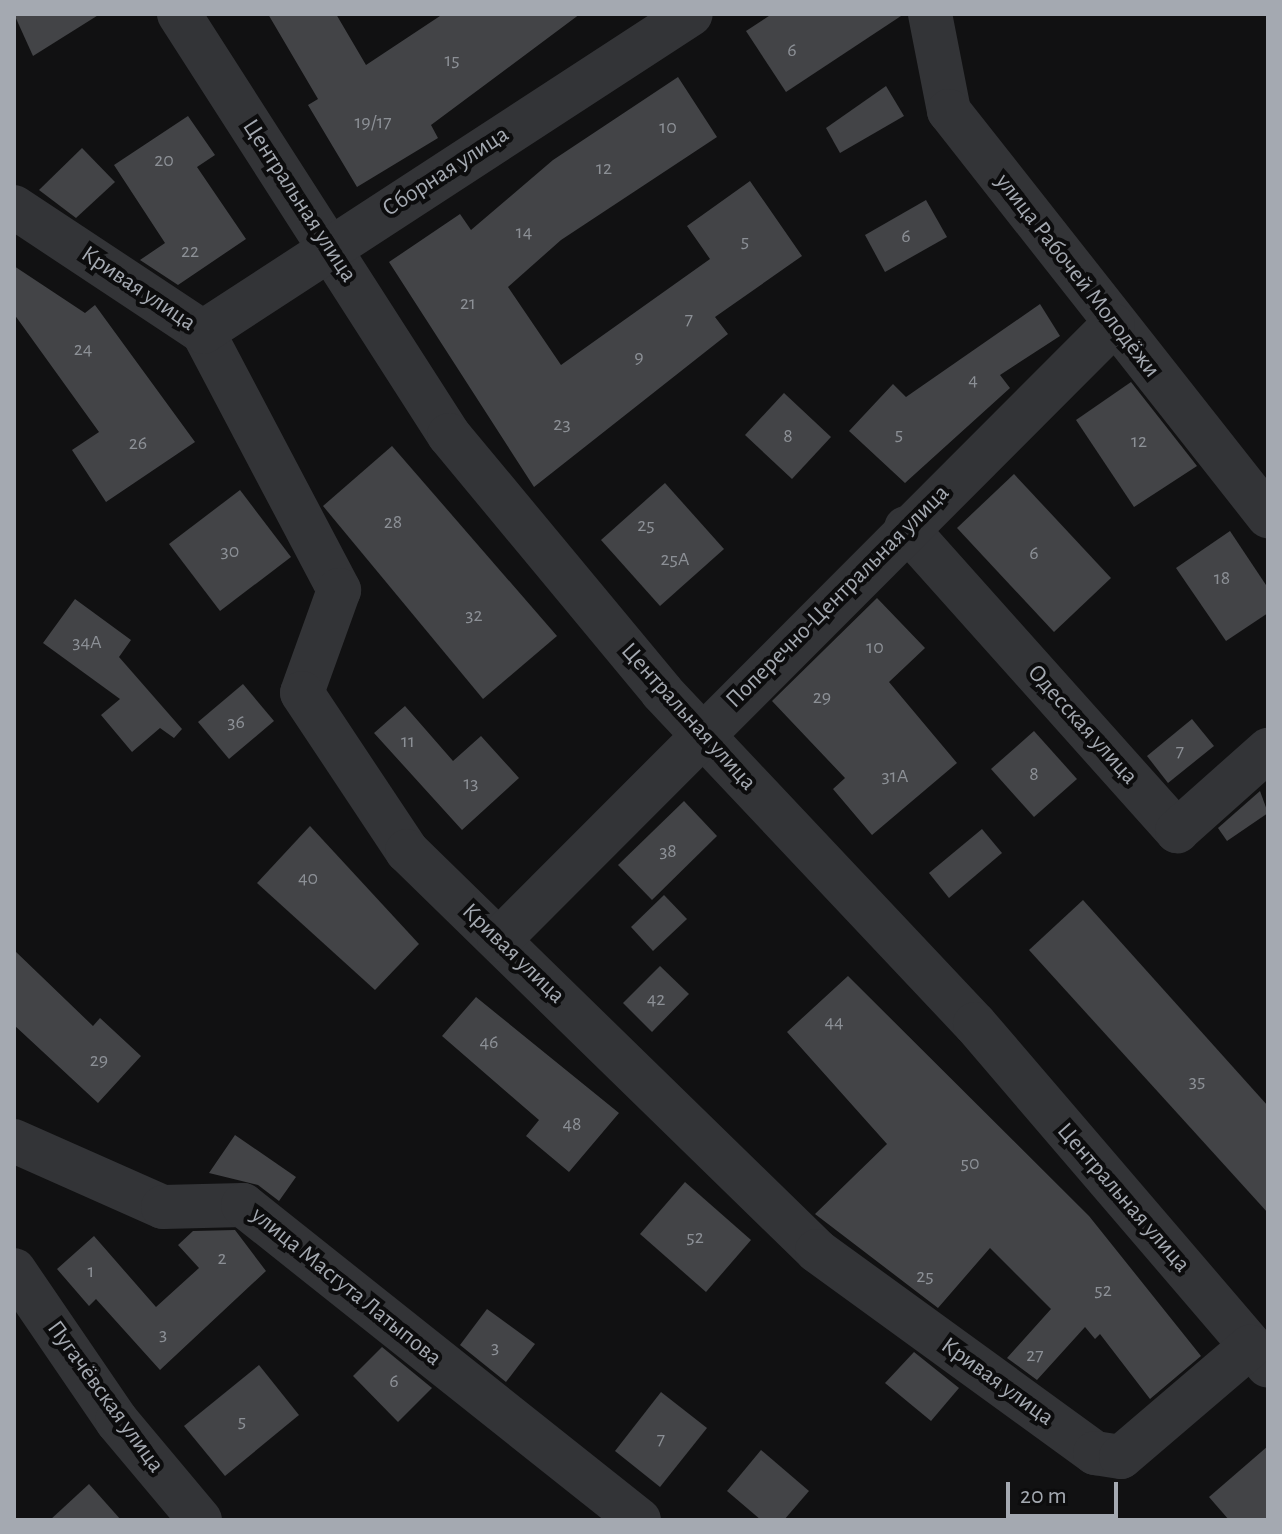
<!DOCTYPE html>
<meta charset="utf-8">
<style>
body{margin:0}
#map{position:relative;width:1282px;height:1534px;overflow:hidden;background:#111112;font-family:"Alegreya Sans",sans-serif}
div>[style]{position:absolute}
.building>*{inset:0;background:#434447}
.minor>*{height:44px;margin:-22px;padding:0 22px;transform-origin:22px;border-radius:22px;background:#333437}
span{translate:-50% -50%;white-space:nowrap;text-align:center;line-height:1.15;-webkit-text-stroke:8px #0c0c0d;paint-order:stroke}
.number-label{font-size:20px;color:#8c9096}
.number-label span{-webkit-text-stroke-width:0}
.street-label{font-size:24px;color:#a4a9b1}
.frame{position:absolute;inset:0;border:16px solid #a4a9b1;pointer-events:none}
.scale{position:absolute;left:1006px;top:1482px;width:112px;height:36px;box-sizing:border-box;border:4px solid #a4a9b1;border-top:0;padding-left:10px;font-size:24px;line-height:28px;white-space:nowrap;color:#a4a9b1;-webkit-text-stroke:6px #0c0c0d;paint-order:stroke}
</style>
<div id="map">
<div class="building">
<div style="clip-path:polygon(14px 14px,100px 14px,33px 56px)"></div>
<div style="clip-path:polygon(268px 14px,336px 14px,366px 65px,443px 14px,580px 14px,431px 125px,438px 138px,357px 187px,308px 105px,318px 99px)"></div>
<div style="clip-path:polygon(772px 14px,904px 14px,786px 92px,746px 31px)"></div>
<div style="clip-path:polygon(678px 77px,717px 137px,561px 240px,508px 287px,561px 365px,710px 259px,687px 226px,750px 181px,802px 256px,715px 317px,728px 334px,534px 487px,389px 262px,460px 214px,471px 230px,553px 160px)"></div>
<div style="clip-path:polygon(886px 86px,904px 116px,840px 153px,826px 128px)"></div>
<div style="clip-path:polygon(188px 116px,215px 155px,197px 167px,246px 239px,178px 285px,140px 260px,165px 243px,114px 165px)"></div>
<div style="clip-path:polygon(82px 148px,115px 182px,76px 218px,39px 190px)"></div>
<div style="clip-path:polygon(926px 200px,947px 237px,885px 272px,865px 235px)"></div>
<div style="clip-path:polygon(14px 266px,85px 313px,95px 305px,195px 442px,106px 502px,72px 450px,99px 432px,14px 314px)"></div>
<div style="clip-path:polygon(1040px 304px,1060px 336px,1000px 375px,1010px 388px,905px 483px,849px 431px,893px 384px,906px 397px)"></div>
<div style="clip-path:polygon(1131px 382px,1197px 466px,1134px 507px,1076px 420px)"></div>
<div style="clip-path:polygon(784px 393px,831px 437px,792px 479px,745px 435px)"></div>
<div style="clip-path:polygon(392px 446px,557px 636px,483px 699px,323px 506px)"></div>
<div style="clip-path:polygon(1014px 474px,1111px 578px,1054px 632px,957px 528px)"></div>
<div style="clip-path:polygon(665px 483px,724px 549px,660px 606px,601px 540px)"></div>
<div style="clip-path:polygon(240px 490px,291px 557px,220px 611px,169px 544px)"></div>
<div style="clip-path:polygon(1230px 531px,1268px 588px,1268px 613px,1226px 641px,1176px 568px)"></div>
<div style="clip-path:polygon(877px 598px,925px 648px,889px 682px,957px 763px,872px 835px,833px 789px,845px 778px,772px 701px)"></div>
<div style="clip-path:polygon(75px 599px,131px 640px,119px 657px,182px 729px,174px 738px,160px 728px,132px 752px,101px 715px,120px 699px,43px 643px)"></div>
<div style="clip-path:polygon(243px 684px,274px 721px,229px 759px,198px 722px)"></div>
<div style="clip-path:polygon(405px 706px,453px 761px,481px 736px,519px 778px,462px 830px,374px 733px)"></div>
<div style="clip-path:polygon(1192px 719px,1214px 746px,1168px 783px,1147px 756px)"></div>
<div style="clip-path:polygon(1034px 731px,1077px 779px,1034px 817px,991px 769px)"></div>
<div style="clip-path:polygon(1260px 791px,1268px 813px,1227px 841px,1218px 828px)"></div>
<div style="clip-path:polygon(684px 801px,717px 836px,652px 900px,618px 865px)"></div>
<div style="clip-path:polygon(310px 826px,419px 944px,375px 990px,257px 883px)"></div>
<div style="clip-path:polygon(982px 829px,1002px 853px,949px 898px,929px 873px)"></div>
<div style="clip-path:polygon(664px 895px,687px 919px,653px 951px,631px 927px)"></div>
<div style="clip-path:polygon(1083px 900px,1268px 1106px,1268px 1213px,1029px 950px)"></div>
<div style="clip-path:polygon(14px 950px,93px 1026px,100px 1018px,141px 1056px,98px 1103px,14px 1025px)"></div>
<div style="clip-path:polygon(660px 966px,689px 994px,652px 1032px,623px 1003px)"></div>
<div style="clip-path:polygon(848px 976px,1089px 1216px,1201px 1356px,1150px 1399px,1100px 1334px,1095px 1339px,1085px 1327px,1037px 1380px,1007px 1358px,1051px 1309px,990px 1248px,938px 1308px,815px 1214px,887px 1144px,787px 1032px)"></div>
<div style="clip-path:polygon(476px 997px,619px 1113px,569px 1172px,526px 1136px,539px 1120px,442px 1036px)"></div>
<div style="clip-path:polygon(235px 1135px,296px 1177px,279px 1201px,258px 1185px,209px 1173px)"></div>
<div style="clip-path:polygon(685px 1182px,751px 1240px,706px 1292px,640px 1234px)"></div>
<div style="clip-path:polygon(235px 1230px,266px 1271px,160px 1370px,96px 1299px,89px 1306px,57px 1269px,94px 1236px,156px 1307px,199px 1268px,178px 1245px,193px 1231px)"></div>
<div style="clip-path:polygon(487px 1309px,535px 1344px,506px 1382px,460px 1345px)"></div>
<div style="clip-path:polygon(382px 1347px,432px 1388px,398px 1422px,353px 1376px)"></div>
<div style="clip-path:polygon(914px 1352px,959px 1388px,931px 1421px,885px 1383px)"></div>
<div style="clip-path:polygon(259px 1365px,299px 1415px,225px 1476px,184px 1426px)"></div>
<div style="clip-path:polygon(661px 1392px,707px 1428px,660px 1487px,615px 1451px)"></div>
<div style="clip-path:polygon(1268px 1446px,1268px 1520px,1229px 1520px,1209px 1497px)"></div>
<div style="clip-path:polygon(761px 1450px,809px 1491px,784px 1520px,761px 1520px,727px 1491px)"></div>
<div style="clip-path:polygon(89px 1484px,121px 1520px,50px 1520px)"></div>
</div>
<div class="minor">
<div style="left:179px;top:14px;width:500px;rotate:57.33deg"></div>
<div style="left:449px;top:435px;width:334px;rotate:50.3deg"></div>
<div style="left:662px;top:692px;width:456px;rotate:46.7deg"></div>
<div style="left:975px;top:1024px;width:450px;rotate:49.4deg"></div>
<div style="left:930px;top:14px;width:99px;rotate:78.9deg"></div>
<div style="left:949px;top:111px;width:516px;rotate:51.77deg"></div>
<div style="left:14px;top:207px;width:227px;rotate:33.5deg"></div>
<div style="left:203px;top:332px;width:292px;rotate:62.2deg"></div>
<div style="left:339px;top:590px;width:109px;rotate:109.8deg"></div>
<div style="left:302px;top:693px;width:190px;rotate:56.4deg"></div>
<div style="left:407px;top:851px;width:573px;rotate:44.29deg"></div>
<div style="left:817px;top:1251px;width:344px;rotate:36deg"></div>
<div style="left:1095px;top:1453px;width:26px;rotate:9deg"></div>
<div style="left:1121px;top:1457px;width:170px;rotate:-40.5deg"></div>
<div style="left:203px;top:332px;width:582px;rotate:-33.09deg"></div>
<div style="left:906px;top:528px;width:407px;rotate:48.2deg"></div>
<div style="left:1177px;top:831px;width:122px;rotate:-41.7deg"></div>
<div style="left:499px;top:940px;width:869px;rotate:-45.05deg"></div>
<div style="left:14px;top:1141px;width:163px;rotate:23.9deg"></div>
<div style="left:163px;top:1207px;width:80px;rotate:-1.4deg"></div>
<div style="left:243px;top:1205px;width:506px;rotate:38.5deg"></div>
<div style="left:14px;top:1270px;width:183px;rotate:55.7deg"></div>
<div style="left:117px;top:1421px;width:129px;rotate:50deg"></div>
</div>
<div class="number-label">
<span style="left:792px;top:50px">6</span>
<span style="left:452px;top:60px">15</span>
<span style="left:373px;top:122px">19/17</span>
<span style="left:668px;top:127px">10</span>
<span style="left:164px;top:160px">20</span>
<span style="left:604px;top:168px">12</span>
<span style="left:524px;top:232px">14</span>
<span style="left:906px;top:236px">6</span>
<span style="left:745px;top:241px">5</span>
<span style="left:190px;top:251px">22</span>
<span style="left:468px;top:303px">21</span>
<span style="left:689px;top:319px">7</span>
<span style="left:83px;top:349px">24</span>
<span style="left:639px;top:357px">9</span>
<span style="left:973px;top:380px">4</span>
<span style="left:562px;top:424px">23</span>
<span style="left:899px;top:434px">5</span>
<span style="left:788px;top:436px">8</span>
<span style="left:1139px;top:441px">12</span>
<span style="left:138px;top:443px">26</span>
<span style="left:393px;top:522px">28</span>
<span style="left:646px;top:525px">25</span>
<span style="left:230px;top:551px">30</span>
<span style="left:1034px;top:553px">6</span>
<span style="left:675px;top:559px">25А</span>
<span style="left:1222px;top:578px">18</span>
<span style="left:474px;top:615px">32</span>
<span style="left:87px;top:642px">34А</span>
<span style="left:875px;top:647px">10</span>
<span style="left:822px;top:697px">29</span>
<span style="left:236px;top:722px">36</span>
<span style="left:408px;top:741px">11</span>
<span style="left:1180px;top:751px">7</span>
<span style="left:1034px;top:774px">8</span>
<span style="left:895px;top:776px">31А</span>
<span style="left:471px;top:783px">13</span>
<span style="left:668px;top:851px">38</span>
<span style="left:308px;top:878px">40</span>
<span style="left:656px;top:999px">42</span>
<span style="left:834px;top:1022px">44</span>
<span style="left:489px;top:1042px">46</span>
<span style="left:99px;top:1060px">29</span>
<span style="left:1197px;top:1081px">35</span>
<span style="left:572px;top:1124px">48</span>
<span style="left:970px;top:1163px">50</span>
<span style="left:695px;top:1237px">52</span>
<span style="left:222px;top:1258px">2</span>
<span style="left:91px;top:1271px">1</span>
<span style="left:925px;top:1276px">25</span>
<span style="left:1103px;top:1290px">52</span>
<span style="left:163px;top:1334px">3</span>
<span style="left:495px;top:1347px">3</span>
<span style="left:1035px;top:1355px">27</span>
<span style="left:394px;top:1381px">6</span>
<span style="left:242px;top:1421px">5</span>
<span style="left:661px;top:1439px">7</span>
</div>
<div class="street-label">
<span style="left:446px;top:172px;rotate:-33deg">Сборная улица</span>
<span style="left:299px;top:201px;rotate:57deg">Центральная улица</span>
<span style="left:1077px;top:276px;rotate:52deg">улица Рабочей Молодёжи</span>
<span style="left:138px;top:289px;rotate:34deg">Кривая улица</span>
<span style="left:838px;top:597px;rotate:-45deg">Поперечно-Центральная улица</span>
<span style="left:688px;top:717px;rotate:48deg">Центральная улица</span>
<span style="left:1082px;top:725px;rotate:48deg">Одесская улица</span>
<span style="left:513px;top:954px;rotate:44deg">Кривая улица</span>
<span style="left:1123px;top:1198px;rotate:49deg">Центральная улица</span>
<span style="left:346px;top:1287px;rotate:39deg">улица Масгута Латыпова</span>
<span style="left:997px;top:1382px;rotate:36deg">Кривая улица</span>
<span style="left:105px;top:1397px;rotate:54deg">Пугачёвская улица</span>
</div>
<div class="frame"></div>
<div class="scale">20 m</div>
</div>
